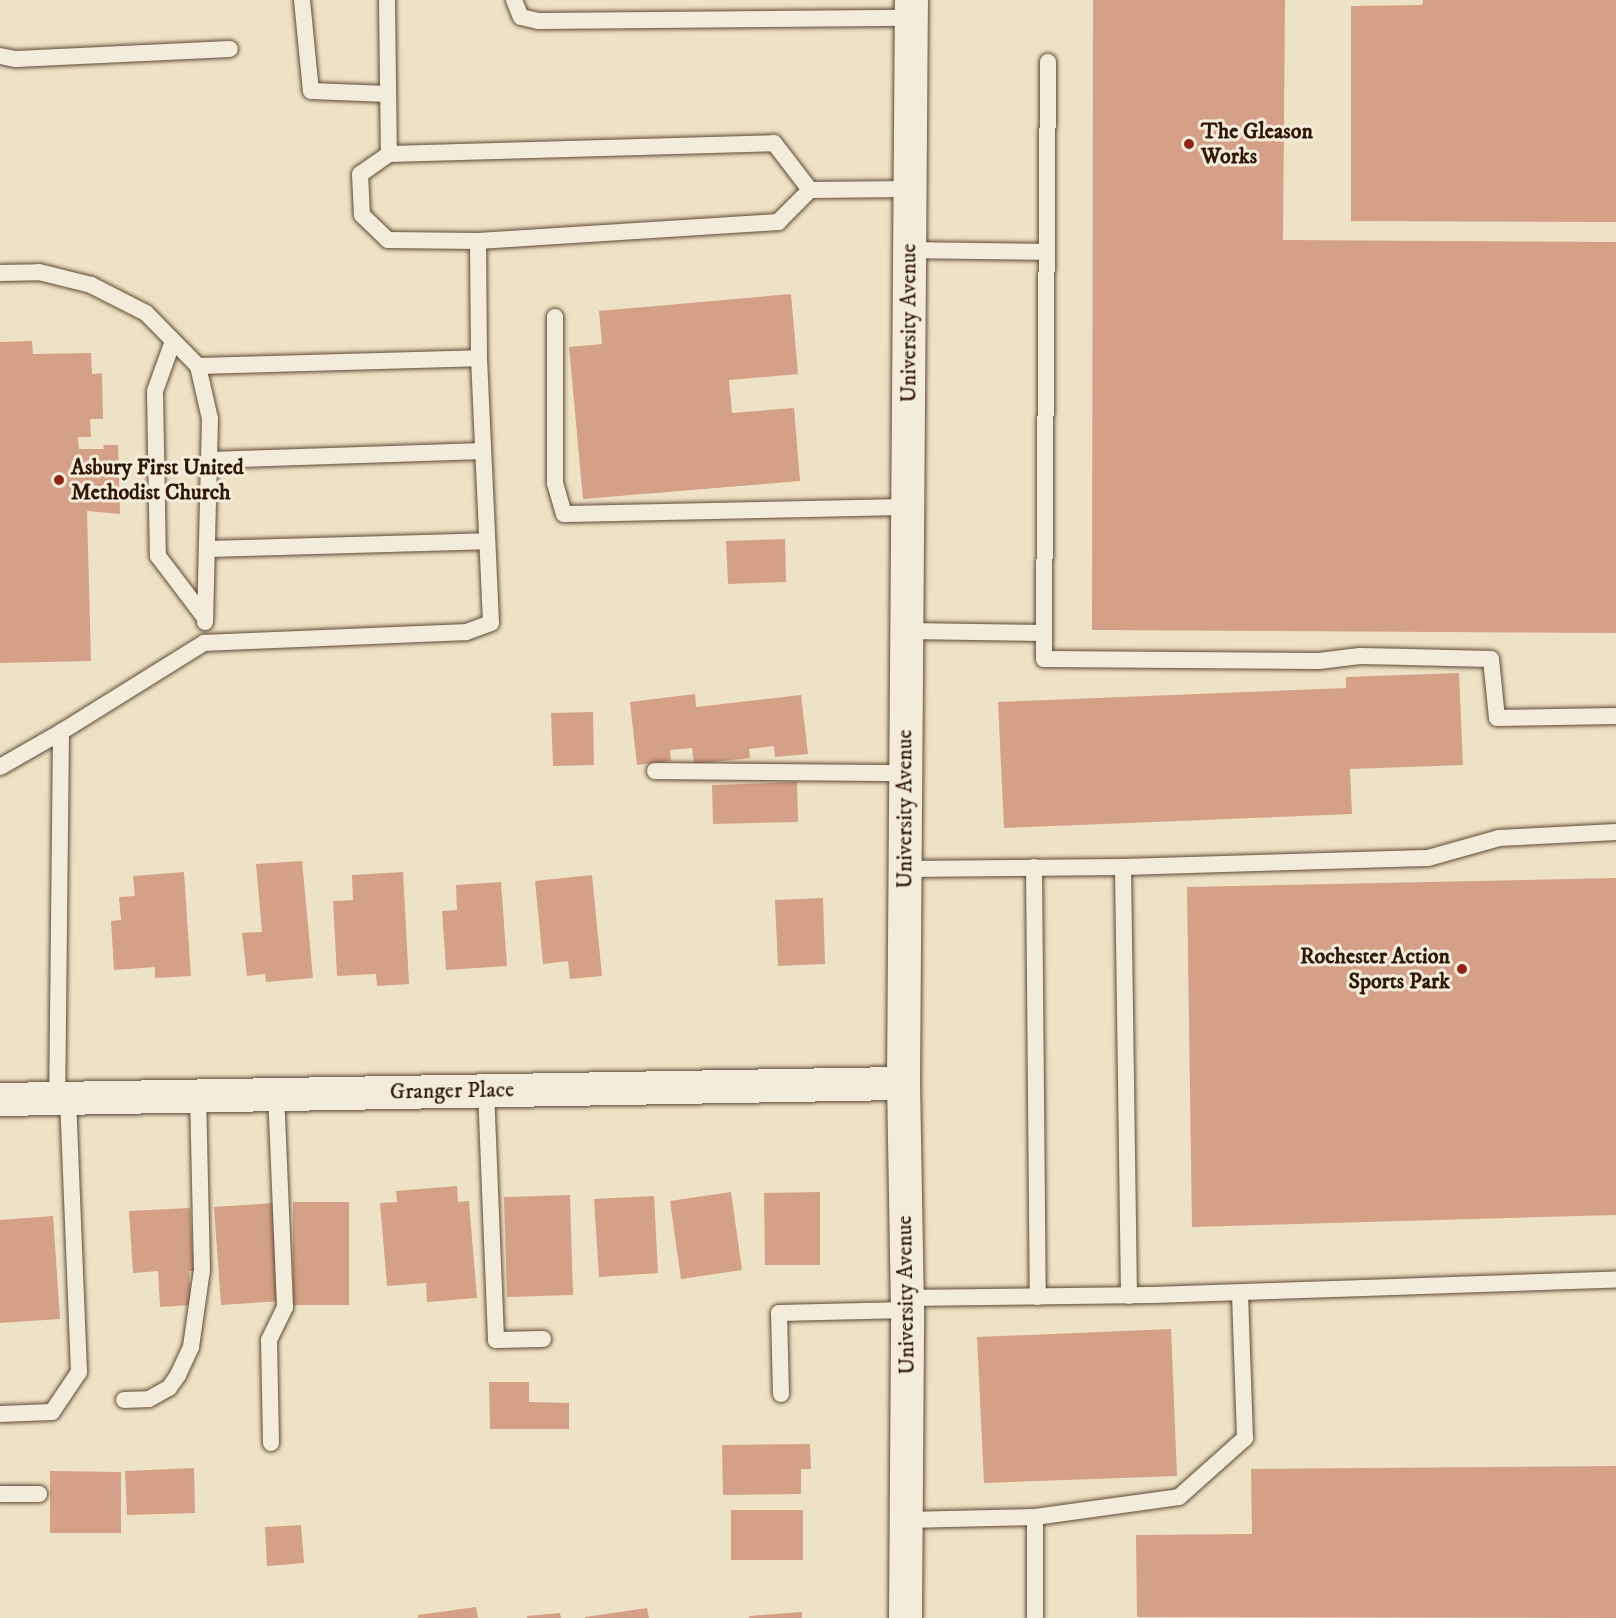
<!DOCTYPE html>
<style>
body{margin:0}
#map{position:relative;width:1616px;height:1618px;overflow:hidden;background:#eee2c6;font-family:"IM FELL DW Pica",serif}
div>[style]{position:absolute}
.building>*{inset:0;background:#d4a087}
.roads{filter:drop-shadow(0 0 2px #5f4a35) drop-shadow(0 0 2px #5f4a35)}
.lane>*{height:16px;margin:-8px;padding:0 8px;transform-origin:8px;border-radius:8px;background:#f4ecda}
.street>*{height:33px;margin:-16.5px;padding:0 16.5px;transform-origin:16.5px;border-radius:16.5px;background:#f4ecda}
.secondary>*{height:33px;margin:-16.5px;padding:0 16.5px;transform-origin:16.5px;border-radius:16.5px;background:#f4ecda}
.dots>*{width:16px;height:16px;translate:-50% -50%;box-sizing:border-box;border:3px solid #f4ecda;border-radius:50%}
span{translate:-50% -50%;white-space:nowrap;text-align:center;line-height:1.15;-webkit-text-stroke:6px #f4ecda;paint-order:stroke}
.poi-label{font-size:22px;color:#2f1805;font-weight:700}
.left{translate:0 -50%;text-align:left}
.right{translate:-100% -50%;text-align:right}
.street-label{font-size:22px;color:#2f1805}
</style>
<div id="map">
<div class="building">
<div style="clip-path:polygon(1093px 0,1285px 0,1283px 240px,1616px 242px,1616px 633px,1092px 630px)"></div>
<div style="clip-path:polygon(1423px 0,1616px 0,1616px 222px,1351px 221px,1351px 6px,1422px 5px)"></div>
<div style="clip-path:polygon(791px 294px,798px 374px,729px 380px,732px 413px,794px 408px,800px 481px,583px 499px,569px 347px,602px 344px,599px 311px)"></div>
<div style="clip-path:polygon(32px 341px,33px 354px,91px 353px,92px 374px,102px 373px,103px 419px,90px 419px,91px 437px,78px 437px,79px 449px,104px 449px,103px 445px,118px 445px,120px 514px,87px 511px,91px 661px,0 663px,0 342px)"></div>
<div style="clip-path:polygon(785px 539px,786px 582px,728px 584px,726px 541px)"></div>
<div style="clip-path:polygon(1459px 673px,1463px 765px,1350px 769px,1352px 814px,1004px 828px,998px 702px,1346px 688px,1346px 677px)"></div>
<div style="clip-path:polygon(695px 694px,696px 707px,801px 695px,808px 754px,775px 757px,774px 746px,749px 749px,750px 758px,694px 764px,692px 748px,670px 750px,671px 761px,637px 765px,630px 702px)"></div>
<div style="clip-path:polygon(593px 712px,594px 765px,553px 766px,551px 713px)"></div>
<div style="clip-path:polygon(797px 782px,798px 822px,713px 824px,712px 785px)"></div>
<div style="clip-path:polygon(302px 861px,313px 978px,266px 982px,265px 974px,247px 976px,242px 933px,262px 932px,256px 864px)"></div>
<div style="clip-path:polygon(184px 872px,191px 976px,155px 978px,155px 967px,114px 970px,111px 921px,121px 920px,119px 897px,135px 896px,133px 876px)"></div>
<div style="clip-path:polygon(403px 872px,409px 984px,377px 986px,376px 974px,337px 976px,333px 901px,353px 900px,352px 875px)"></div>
<div style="clip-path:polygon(592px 875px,602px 976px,570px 979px,568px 961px,543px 964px,535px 881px)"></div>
<div style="clip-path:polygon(1616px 878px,1616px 1215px,1192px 1227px,1187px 887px)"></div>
<div style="clip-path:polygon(501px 882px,507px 966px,446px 970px,442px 911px,457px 910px,456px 885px)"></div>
<div style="clip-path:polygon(823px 898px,825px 964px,778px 966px,775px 900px)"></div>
<div style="clip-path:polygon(457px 1186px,458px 1202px,469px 1201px,477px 1298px,427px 1302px,426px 1283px,387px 1286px,380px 1203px,397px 1202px,396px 1191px)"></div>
<div style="clip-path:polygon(731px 1192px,742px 1270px,681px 1279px,670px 1201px)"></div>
<div style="clip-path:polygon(820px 1192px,820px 1265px,765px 1265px,764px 1193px)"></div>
<div style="clip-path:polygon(570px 1195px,573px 1295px,507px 1297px,504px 1197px)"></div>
<div style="clip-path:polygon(654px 1196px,658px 1273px,599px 1277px,594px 1199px)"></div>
<div style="clip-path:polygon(293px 1202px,349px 1202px,349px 1305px,293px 1305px)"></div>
<div style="clip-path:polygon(275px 1203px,282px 1301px,221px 1305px,214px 1207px)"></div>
<div style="clip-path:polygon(190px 1208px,194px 1271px,189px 1271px,191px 1305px,160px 1307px,158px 1271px,133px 1273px,129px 1211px)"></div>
<div style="clip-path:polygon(53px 1216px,60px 1319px,0 1323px,0 1220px)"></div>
<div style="clip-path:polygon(1171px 1329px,1177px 1476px,984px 1483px,977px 1337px)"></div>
<div style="clip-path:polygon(489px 1382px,529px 1382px,529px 1402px,569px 1403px,569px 1429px,490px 1429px)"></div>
<div style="clip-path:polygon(810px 1444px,811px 1469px,801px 1469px,801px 1494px,723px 1495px,722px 1445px)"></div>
<div style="clip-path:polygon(1616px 1466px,1616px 1618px,1137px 1617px,1136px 1535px,1252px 1534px,1251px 1469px)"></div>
<div style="clip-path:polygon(194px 1468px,195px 1513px,127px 1515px,125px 1471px)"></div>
<div style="clip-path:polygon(50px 1471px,121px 1472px,121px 1533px,50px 1533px)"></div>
<div style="clip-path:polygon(731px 1510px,803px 1510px,803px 1560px,731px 1560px)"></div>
<div style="clip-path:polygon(301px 1525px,304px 1563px,267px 1566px,265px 1527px)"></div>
<div style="clip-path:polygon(476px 1607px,478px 1618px,418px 1618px,418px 1615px)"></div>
<div style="clip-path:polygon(647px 1608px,649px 1618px,585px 1618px,585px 1617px)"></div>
<div style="clip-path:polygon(802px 1612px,802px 1618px,749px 1618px,749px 1616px)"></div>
<div style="clip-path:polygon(560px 1613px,561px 1618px,527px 1618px,527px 1616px)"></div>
</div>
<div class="roads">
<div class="lane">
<div style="left:302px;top:0;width:91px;rotate:84.4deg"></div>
<div style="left:311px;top:91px;width:77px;rotate:2.2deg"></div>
<div style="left:387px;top:0;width:154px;rotate:89.3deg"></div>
<div style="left:389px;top:154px;width:385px;rotate:-1.6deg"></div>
<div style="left:774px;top:143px;width:59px;rotate:52.5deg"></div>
<div style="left:514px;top:0;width:18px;rotate:68deg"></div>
<div style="left:521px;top:17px;width:17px;rotate:13deg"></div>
<div style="left:538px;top:21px;width:373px;rotate:-0.5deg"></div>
<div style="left:0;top:56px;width:16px;rotate:11deg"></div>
<div style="left:16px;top:59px;width:214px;rotate:-2.7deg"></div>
<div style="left:389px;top:154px;width:35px;rotate:145deg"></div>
<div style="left:360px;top:174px;width:41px;rotate:87.2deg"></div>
<div style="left:362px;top:215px;width:36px;rotate:44deg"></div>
<div style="left:388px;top:240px;width:90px;rotate:0.6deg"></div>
<div style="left:909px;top:250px;width:138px;rotate:0.8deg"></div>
<div style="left:0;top:273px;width:39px;rotate:-1deg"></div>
<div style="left:39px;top:272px;width:54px;rotate:14deg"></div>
<div style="left:91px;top:285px;width:62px;rotate:27deg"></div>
<div style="left:146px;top:313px;width:74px;rotate:45.5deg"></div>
<div style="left:198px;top:366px;width:281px;rotate:-1.6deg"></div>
<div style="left:479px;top:358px;width:265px;rotate:87.4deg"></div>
<div style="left:491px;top:623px;width:27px;rotate:160deg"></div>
<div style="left:466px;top:632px;width:262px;rotate:177.6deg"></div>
<div style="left:204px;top:643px;width:168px;rotate:148.1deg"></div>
<div style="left:61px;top:732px;width:366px;rotate:90.6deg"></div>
<div style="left:555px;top:317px;width:166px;rotate:90deg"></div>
<div style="left:555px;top:483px;width:32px;rotate:74deg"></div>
<div style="left:564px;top:514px;width:344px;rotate:-1.2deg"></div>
<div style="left:173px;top:341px;width:53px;rotate:109.8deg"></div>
<div style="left:155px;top:391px;width:165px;rotate:89deg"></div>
<div style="left:158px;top:556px;width:78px;rotate:52.8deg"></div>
<div style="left:479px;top:358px;width:117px;rotate:-90.5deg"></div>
<div style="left:478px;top:241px;width:301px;rotate:-3.6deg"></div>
<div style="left:778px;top:222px;width:45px;rotate:-45deg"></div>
<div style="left:810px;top:190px;width:99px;rotate:-0.6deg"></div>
<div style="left:198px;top:366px;width:54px;rotate:77.2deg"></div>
<div style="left:210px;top:419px;width:203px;rotate:91.4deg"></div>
<div style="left:209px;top:460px;width:274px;rotate:-1.9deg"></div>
<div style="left:207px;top:549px;width:280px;rotate:-1.6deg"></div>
<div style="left:906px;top:631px;width:138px;rotate:0.8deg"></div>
<div style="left:1044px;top:633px;width:26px;rotate:90deg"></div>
<div style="left:1044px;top:659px;width:275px;rotate:0.4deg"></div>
<div style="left:1319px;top:661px;width:41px;rotate:-7deg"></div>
<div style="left:1360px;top:656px;width:131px;rotate:1.3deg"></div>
<div style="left:1491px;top:659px;width:59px;rotate:84.2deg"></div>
<div style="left:1497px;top:718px;width:119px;rotate:-1deg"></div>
<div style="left:1044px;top:633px;width:571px;rotate:-89.6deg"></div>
<div style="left:0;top:767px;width:70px;rotate:-29.8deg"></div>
<div style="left:655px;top:771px;width:250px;rotate:0.5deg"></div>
<div style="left:1034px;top:867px;width:430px;rotate:89.5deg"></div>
<div style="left:1123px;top:867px;width:305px;rotate:-1.7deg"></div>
<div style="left:1428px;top:858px;width:74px;rotate:-15.7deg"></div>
<div style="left:1499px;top:838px;width:117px;rotate:-2.9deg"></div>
<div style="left:905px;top:869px;width:218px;rotate:-0.5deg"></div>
<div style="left:1123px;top:867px;width:429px;rotate:89.2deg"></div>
<div style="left:486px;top:1090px;width:250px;rotate:87.7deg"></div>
<div style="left:496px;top:1340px;width:47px;rotate:-1.2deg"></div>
<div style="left:906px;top:1298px;width:246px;rotate:-0.7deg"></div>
<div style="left:1152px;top:1295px;width:464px;rotate:-1.9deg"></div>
<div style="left:781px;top:1394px;width:81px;rotate:-91.4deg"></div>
<div style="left:779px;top:1313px;width:128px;rotate:-1.3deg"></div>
<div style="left:124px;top:1400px;width:25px;rotate:-2deg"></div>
<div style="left:149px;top:1399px;width:23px;rotate:-29deg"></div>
<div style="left:169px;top:1388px;width:16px;rotate:-55deg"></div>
<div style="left:178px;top:1375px;width:31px;rotate:-65deg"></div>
<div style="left:191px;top:1347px;width:78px;rotate:-81.9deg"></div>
<div style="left:202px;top:1270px;width:174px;rotate:-91.3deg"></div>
<div style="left:0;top:1414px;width:52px;rotate:-2.2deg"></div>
<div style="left:52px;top:1412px;width:48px;rotate:-56deg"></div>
<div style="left:79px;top:1372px;width:274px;rotate:-92.3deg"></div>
<div style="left:271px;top:1443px;width:103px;rotate:-91.1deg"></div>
<div style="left:269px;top:1340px;width:37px;rotate:-64deg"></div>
<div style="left:285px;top:1307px;width:213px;rotate:-92.4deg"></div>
<div style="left:0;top:1494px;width:39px"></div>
<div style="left:1035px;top:1517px;width:101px;rotate:90deg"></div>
<div style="left:906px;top:1520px;width:129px;rotate:-1.3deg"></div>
<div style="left:1035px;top:1517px;width:145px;rotate:-7.9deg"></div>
<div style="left:1179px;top:1497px;width:89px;rotate:-41.8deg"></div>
<div style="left:1245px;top:1438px;width:145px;rotate:-92deg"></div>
</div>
<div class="street">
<div style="left:0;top:1099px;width:903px;rotate:-1.02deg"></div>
</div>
<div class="secondary">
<div style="left:905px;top:1618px;width:308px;rotate:-89.6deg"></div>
<div style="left:907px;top:1310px;width:227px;rotate:-91deg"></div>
<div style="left:903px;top:1083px;width:1083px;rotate:-89.58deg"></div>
</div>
</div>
<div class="dots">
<div style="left:1189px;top:144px;background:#8f2418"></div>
<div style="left:59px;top:480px;background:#8f2418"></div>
<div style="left:1462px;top:969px;background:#8f2418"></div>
</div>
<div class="poi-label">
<span class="left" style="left:1201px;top:144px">The Gleason<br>Works</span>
<span class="left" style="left:71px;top:480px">Asbury First United<br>Methodist Church</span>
<span class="right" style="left:1450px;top:969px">Rochester Action<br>Sports Park</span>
</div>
<div class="street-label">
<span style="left:909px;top:323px;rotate:-90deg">University Avenue</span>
<span style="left:905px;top:809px;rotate:-90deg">University Avenue</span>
<span style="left:452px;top:1091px;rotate:-1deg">Granger Place</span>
<span style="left:906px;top:1295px;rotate:-91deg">University Avenue</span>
</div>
</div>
